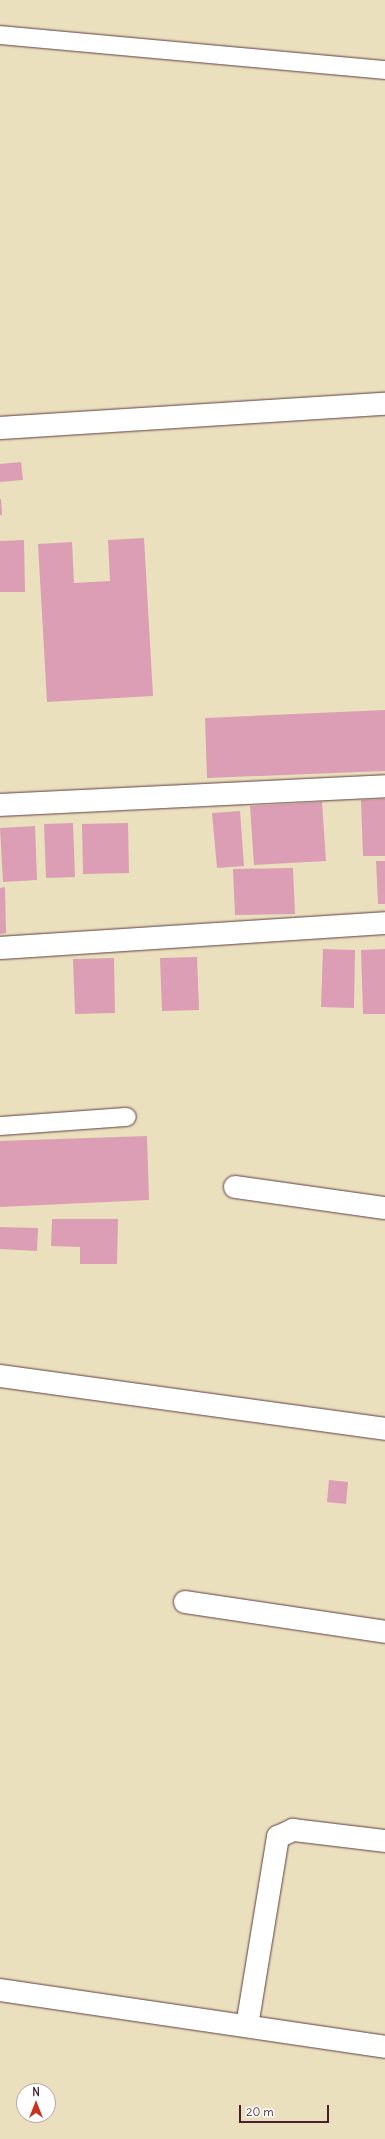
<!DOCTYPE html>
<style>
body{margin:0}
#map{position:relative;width:385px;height:2139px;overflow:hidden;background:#eae0be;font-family:Delius,sans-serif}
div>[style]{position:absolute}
.building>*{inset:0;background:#dc9eb4}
.roads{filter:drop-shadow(0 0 1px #623c41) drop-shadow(0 0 1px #623c41)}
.service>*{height:18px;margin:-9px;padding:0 9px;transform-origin:9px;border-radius:9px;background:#fff}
.minor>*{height:22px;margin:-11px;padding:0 11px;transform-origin:11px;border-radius:11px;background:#fff}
.tertiary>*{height:22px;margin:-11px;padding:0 11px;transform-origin:11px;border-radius:11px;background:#fff}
span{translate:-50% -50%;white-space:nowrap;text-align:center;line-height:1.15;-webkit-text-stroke:3px #fff;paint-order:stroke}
.north{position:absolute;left:16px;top:2083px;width:40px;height:40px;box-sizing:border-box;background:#fff;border:1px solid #b7a5aa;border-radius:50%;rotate:0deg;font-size:11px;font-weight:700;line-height:16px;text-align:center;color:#4a1f2b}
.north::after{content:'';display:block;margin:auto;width:14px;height:18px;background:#c8321e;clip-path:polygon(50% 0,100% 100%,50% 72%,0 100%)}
.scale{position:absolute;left:239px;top:2105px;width:90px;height:18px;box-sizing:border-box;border:2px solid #4a1f2b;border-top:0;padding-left:5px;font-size:12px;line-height:14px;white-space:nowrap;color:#4a1f2b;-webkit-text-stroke:3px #fff;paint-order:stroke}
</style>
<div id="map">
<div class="building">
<div style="clip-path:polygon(21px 462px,23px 480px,0 482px,0 464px)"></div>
<div style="clip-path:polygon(0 499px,1px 499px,2px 515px,0 515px)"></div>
<div style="clip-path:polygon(144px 538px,153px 696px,47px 702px,38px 544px,72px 542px,74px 583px,110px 581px,108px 540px)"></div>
<div style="clip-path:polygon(24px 540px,25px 592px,0 592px,0 541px)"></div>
<div style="clip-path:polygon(385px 710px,385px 771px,207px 778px,205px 718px)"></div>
<div style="clip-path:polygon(385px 799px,385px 856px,363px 856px,361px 800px)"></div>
<div style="clip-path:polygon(322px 802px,326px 861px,254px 865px,250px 806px)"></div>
<div style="clip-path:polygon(240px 811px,244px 866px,217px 868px,212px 813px)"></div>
<div style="clip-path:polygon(73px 823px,75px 877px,46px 878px,44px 824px)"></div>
<div style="clip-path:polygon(128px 823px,129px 873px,83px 874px,82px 824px)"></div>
<div style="clip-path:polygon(35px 826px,37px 880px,3px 882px,0 828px)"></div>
<div style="clip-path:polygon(376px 861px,385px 861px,385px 904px,378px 904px)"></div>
<div style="clip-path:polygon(293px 868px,295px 914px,235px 915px,233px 869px)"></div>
<div style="clip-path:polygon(5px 887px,6px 933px,0 934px,0 888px)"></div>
<div style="clip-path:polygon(323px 949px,355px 950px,354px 1008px,321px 1007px)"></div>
<div style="clip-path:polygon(385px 949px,385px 1014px,363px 1014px,361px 950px)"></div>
<div style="clip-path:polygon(197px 957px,199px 1010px,162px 1011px,160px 958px)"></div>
<div style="clip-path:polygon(114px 958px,115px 1013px,75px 1014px,73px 959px)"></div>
<div style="clip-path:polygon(147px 1136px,149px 1200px,0 1207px,0 1141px)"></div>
<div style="clip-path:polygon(52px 1219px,118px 1219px,117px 1264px,80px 1264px,80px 1247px,51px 1246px)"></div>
<div style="clip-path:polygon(0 1227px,38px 1228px,37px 1251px,0 1249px)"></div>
<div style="clip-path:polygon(329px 1480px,348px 1482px,346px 1504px,327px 1502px)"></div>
</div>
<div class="roads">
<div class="service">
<div style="left:0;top:35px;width:387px;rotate:5.2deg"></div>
<div style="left:0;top:1126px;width:127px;rotate:-4.1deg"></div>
</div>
<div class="minor">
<div style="left:0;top:805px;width:385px;rotate:-2.8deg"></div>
<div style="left:0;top:948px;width:386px;rotate:-3.7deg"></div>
<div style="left:235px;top:1187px;width:151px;rotate:8deg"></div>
<div style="left:0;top:1376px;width:389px;rotate:7.8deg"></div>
<div style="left:185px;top:1602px;width:202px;rotate:8.5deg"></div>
<div style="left:0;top:1990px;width:389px;rotate:8.4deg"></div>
<div style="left:247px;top:2026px;width:192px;rotate:-80.7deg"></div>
<div style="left:278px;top:1837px;width:17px;rotate:-25deg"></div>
<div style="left:293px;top:1830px;width:93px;rotate:6.8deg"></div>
</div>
<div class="tertiary">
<div style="left:0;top:428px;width:386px;rotate:-3.6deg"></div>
</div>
</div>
<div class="north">N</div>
<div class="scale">20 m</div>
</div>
